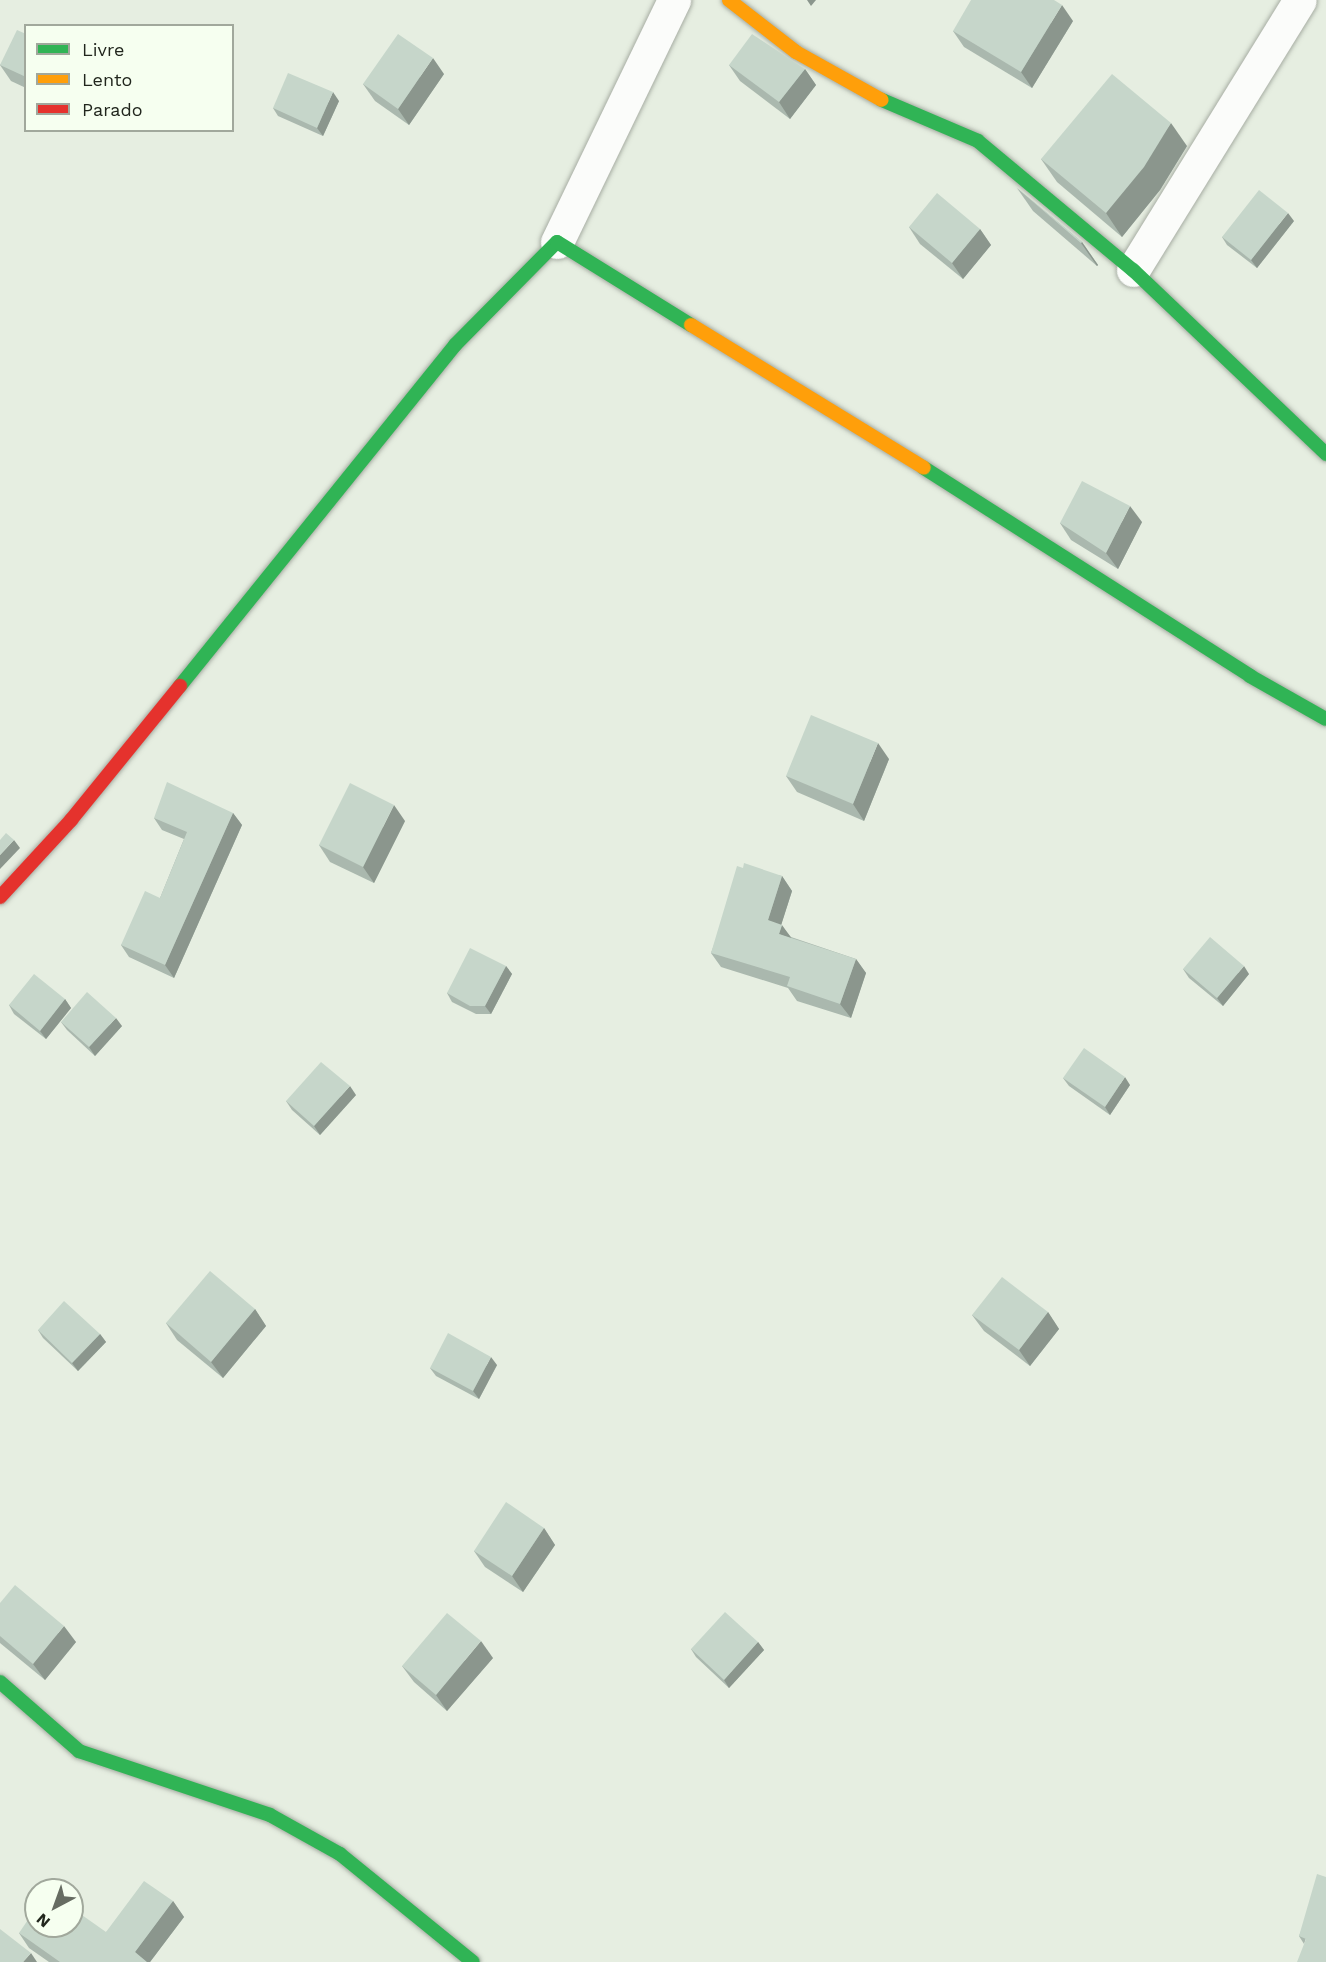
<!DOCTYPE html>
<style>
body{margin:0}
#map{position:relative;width:1326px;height:1962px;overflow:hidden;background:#e6eee1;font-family:"Work Sans",sans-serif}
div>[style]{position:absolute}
.roads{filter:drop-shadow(0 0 2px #a7ada3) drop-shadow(0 0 2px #a7ada3)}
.street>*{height:33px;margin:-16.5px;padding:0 16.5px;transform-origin:16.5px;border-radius:16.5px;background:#fbfcfa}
.fast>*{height:14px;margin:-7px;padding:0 7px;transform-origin:7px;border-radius:7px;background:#30b455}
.slow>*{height:14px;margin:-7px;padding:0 7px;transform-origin:7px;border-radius:7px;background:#ff9f0a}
.jam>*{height:14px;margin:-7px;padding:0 7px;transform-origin:7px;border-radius:7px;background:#e5322d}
.wall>*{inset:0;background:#aab8ae}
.shaded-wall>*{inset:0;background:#8b968d}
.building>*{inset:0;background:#c6d6ca}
span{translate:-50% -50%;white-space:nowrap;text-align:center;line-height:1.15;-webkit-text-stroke:4.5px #f6fff0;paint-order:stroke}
.legend{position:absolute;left:24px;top:24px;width:210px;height:108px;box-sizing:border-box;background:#f6fff0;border:2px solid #a1a89c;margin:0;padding:8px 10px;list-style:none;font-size:18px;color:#21261d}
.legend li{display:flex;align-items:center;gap:12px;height:30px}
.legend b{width:30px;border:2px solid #a1a89c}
.north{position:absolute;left:24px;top:1878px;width:60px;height:60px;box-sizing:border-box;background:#f6fff0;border:2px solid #a1a89c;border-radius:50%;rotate:221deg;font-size:16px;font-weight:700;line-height:24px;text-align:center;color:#21261d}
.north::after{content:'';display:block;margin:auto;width:21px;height:27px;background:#666c62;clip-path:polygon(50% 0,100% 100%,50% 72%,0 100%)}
</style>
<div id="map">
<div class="roads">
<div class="street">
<div style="left:557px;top:242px;width:269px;rotate:-64.2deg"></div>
<div style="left:1133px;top:270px;width:317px;rotate:-58.3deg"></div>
</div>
<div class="fast">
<div style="left:882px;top:100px;width:104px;rotate:23.1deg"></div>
<div style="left:978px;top:141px;width:202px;rotate:39.8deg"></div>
<div style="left:1133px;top:270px;width:267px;rotate:43.6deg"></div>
<div style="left:924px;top:468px;width:387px;rotate:32.5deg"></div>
<div style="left:1250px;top:676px;width:87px;rotate:29.5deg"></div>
<div style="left:180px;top:686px;width:438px;rotate:-51.1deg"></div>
<div style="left:455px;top:345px;width:145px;rotate:-45.3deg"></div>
<div style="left:557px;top:242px;width:158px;rotate:31.8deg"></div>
<div style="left:0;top:1682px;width:105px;rotate:41.1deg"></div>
<div style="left:79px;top:1751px;width:201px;rotate:18.5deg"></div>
<div style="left:270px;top:1815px;width:80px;rotate:29.1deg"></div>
<div style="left:340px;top:1854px;width:171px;rotate:39.1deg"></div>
</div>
<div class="slow">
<div style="left:729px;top:0;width:85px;rotate:37.8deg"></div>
<div style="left:796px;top:52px;width:98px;rotate:29.2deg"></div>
<div style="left:691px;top:325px;width:273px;rotate:31.5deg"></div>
</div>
<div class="jam">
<div style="left:0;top:897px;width:105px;rotate:-47.3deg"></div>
<div style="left:71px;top:820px;width:173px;rotate:-50.9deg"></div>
</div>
</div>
<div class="wall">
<div style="clip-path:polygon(1073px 21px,1032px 88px,964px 47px,953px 31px)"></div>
<div style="clip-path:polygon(26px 34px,26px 88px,11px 81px,0 65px)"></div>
<div style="clip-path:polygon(729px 65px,805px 69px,816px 85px,790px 119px,740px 81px)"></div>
<div style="clip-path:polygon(444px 74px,409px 125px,375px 101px,363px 84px)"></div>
<div style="clip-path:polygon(339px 101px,323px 136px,278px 116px,273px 108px)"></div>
<div style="clip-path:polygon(1187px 146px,1160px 190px,1122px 237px,1057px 182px,1041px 159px)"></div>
<div style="clip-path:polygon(1017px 188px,1082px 242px,1098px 265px,1097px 266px,1033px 211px)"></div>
<div style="clip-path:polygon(1294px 221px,1257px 268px,1227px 245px,1222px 237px)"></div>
<div style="clip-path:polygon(909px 227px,980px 229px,991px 245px,963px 279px,920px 244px)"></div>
<div style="clip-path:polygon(1142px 522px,1118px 569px,1071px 540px,1060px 523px)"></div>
<div style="clip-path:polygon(889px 759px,864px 821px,797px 792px,786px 776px)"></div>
<div style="clip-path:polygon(233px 813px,242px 825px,174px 978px,129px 957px,121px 945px,160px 898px,184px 839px,162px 830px,154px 818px)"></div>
<div style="clip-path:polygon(405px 821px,374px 883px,330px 862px,319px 845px)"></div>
<div style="clip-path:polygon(743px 868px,782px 876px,792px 891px,781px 925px,791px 937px,856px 959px,866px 973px,851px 1018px,797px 1001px,788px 988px,721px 967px,711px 953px)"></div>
<div style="clip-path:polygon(506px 966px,512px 974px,491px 1014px,476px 1014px,452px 1002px,447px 993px)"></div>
<div style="clip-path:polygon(1183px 969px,1249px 974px,1223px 1006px,1189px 978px)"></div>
<div style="clip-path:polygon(65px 999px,71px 1008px,46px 1039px,14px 1014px,9px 1005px)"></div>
<div style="clip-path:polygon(61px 1022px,122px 1026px,95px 1056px,67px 1030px)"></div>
<div style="clip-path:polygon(1063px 1078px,1130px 1085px,1110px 1115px,1069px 1086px)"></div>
<div style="clip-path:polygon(356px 1095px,320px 1135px,292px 1110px,286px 1101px)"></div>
<div style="clip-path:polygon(255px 1309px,266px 1326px,223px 1378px,177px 1340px,166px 1323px)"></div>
<div style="clip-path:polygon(1048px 1312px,1059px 1329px,1030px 1366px,984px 1331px,972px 1315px)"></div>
<div style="clip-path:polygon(38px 1330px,100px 1334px,106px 1342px,78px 1371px,43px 1338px)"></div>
<div style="clip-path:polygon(497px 1365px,479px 1399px,436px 1376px,430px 1368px)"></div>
<div style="clip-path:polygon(544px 1528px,555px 1545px,523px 1592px,485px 1567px,474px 1551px)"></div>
<div style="clip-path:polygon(0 1603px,76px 1642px,45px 1680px,0 1643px)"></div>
<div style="clip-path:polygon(758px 1642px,764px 1650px,729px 1688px,696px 1657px,691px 1649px)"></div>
<div style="clip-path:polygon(493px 1658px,447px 1711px,414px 1682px,402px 1666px)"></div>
<div style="clip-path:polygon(1326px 1877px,1304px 1944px,1299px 1936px)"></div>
<div style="clip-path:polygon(173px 1901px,184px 1917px,150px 1962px,49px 1962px,29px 1948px,19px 1933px,106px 1932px)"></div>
</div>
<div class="shaded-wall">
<div style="clip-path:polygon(807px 0,816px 0,811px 6px)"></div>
<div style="clip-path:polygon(1062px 5px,1073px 21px,1032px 88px,1021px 72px)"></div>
<div style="clip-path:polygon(433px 58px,444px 74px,409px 125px,398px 109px)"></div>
<div style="clip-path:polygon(805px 69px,816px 85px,790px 119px,779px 102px)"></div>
<div style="clip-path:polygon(333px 92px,339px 101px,323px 136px,317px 128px)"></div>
<div style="clip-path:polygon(1171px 123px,1187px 146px,1160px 190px,1122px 237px,1106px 213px)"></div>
<div style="clip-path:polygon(1288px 213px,1294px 221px,1257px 268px,1251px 260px)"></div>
<div style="clip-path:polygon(980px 229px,991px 245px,963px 279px,952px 263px)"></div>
<div style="clip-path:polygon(1082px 242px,1098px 265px,1097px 266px,1081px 243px)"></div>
<div style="clip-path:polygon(1130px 506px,1142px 522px,1118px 569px,1106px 553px)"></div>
<div style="clip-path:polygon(878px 743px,889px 759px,864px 821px,853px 804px)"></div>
<div style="clip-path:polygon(394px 805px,405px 821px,374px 883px,363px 867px)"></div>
<div style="clip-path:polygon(233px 813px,242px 825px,174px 978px,165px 965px)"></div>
<div style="clip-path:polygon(14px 840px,20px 848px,0 869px,0 855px)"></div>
<div style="clip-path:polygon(782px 876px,792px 891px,778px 935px,768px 920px)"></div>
<div style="clip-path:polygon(782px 925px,792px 939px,779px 934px)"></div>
<div style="clip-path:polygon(856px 959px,866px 973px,851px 1018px,840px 1004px)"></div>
<div style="clip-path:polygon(506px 966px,512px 974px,491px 1014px,485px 1006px)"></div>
<div style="clip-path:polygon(1244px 966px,1249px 974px,1223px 1006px,1217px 998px)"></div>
<div style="clip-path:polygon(65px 999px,71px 1008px,46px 1039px,40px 1031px)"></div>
<div style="clip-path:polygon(116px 1018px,122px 1026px,95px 1056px,89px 1047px)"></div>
<div style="clip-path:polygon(1125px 1077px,1130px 1085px,1110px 1115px,1105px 1107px)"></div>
<div style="clip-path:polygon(350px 1086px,356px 1095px,320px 1135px,314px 1126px)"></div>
<div style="clip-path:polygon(255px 1309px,266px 1326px,223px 1378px,211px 1362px)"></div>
<div style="clip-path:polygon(1048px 1312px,1059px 1329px,1030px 1366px,1019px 1350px)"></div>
<div style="clip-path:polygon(100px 1334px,106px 1342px,78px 1371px,72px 1363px)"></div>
<div style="clip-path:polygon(491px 1357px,497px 1365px,479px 1399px,473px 1391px)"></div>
<div style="clip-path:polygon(544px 1528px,555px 1545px,523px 1592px,512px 1576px)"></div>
<div style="clip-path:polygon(64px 1626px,76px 1642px,45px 1680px,33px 1664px)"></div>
<div style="clip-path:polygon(481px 1641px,493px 1658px,447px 1711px,436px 1695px)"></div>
<div style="clip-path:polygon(758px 1642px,764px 1650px,729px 1688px,724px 1680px)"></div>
<div style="clip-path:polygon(173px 1901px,184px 1917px,150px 1962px,143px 1962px,135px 1952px)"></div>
<div style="clip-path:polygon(31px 1953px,37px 1962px,23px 1962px)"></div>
</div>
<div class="building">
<div style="clip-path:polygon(971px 0,1054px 0,1062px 5px,1021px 72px,953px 31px)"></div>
<div style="clip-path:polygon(17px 30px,26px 34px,26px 77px,0 65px)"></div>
<div style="clip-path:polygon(398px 34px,433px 58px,398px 109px,363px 84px)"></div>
<div style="clip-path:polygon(752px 34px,805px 69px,779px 102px,729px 65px)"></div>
<div style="clip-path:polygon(288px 73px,333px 92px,317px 128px,273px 108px)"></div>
<div style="clip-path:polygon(1112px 74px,1171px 123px,1144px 167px,1106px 213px,1041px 159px)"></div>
<div style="clip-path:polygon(1017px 188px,1082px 242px,1081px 243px)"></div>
<div style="clip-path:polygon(1259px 190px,1288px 213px,1251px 260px,1222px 237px)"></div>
<div style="clip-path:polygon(937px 193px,980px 229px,952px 263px,909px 227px)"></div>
<div style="clip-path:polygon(1082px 481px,1130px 506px,1106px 553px,1060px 523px)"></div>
<div style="clip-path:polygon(811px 715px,878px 743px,853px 804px,786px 776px)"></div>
<div style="clip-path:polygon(167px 782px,233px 813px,165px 965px,121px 945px,145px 891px,160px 898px,187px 832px,154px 818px)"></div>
<div style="clip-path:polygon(350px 783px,394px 805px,363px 867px,319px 845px)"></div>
<div style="clip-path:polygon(6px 833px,14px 840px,0 855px,0 840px)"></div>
<div style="clip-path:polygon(744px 863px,782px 876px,768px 920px,782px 925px,779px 934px,856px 959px,840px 1004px,787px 986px,790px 977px,711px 953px,737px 866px,743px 868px)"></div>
<div style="clip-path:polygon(1210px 937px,1244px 966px,1217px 998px,1183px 969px)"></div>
<div style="clip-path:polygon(470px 948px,506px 966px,485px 1006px,470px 1006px,447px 993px)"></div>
<div style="clip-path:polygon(34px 974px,65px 999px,40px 1031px,9px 1005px)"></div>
<div style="clip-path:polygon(87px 992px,116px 1018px,89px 1047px,61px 1022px)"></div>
<div style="clip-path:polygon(1084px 1048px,1125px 1077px,1105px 1107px,1063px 1078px)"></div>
<div style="clip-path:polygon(321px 1062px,350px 1086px,314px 1126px,286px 1101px)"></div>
<div style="clip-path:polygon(210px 1271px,255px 1309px,211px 1362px,166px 1323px)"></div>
<div style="clip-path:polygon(1002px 1277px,1048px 1312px,1019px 1350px,972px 1315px)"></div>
<div style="clip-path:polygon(64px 1301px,100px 1334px,72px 1363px,38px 1330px)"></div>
<div style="clip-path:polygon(448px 1333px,491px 1357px,473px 1391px,430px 1368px)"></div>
<div style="clip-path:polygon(506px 1502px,544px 1528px,512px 1576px,474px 1551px)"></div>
<div style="clip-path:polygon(15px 1585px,64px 1626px,33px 1664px,0 1636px,0 1603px)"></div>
<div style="clip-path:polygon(725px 1612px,758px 1642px,724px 1680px,691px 1649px)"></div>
<div style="clip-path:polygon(447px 1613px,481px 1641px,436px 1695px,402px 1666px)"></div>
<div style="clip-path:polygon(1317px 1874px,1326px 1877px,1326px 1962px,1297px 1962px,1306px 1939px,1299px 1936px)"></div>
<div style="clip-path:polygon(144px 1881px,173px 1901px,135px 1952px,147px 1962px,60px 1962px,19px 1933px,36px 1908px,36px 1926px,72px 1926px,72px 1908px,106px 1932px)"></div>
<div style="clip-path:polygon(0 1929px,31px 1953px,23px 1962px,0 1962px)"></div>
</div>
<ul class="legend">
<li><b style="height:8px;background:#30b455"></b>Livre</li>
<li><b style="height:8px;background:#ff9f0a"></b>Lento</li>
<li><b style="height:8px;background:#e5322d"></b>Parado</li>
</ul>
<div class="north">N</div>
</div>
